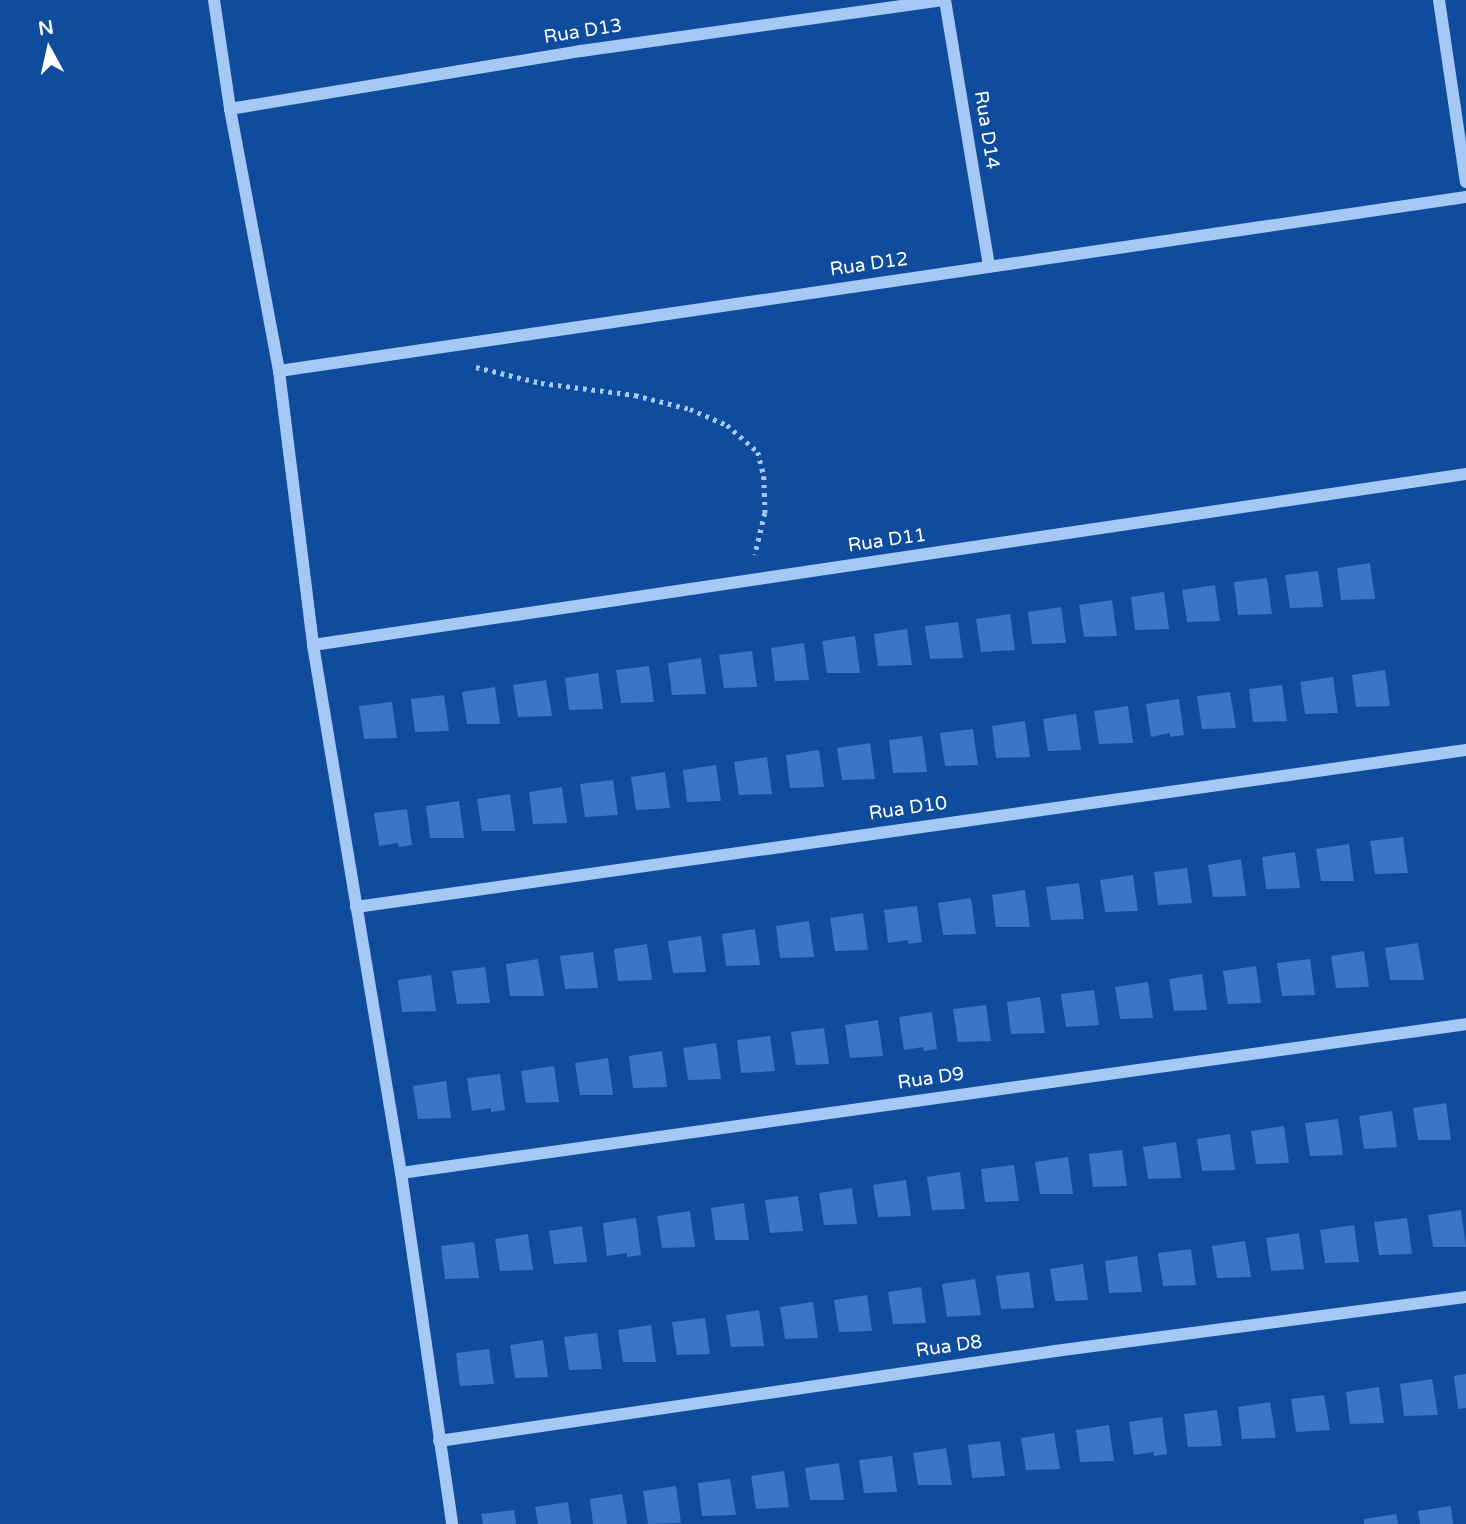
<!DOCTYPE html>
<style>
body{margin:0}
#map{position:relative;width:1466px;height:1524px;overflow:hidden;background:#104c9d;font-family:"Varela Round",sans-serif}
div>[style]{position:absolute}
.building>*{inset:0;background:#3976c4}
.path>*{height:4.5px;margin-top:-2.25px;transform-origin:0;background:repeating-linear-gradient(90deg,#a5c8f5 0 3.5px,transparent 0 8.5px)}
.minor>*{height:12px;margin:-6px;padding:0 6px;transform-origin:6px;border-radius:6px;background:#a5c8f5}
span{translate:-50% -50%;white-space:nowrap;text-align:center;line-height:1.15;-webkit-text-stroke:5px #104c9d;paint-order:stroke}
.street-label{font-size:19px;color:#fff}
.north{position:absolute;left:14px;top:14px;width:70px;height:70px;-webkit-text-stroke:5px #104c9d;paint-order:stroke;rotate:352deg;font-size:19px;font-weight:700;line-height:28px;text-align:center;color:#fff}
.north::after{content:'';display:block;margin:auto;width:24px;height:32px;background:#fff;clip-path:polygon(50% 0,100% 100%,50% 72%,0 100%)}
</style>
<div id="map">
<div class="building">
<div style="clip-path:polygon(1370px 563px,1375px 599px,1341px 600px,1337px 568px)"></div>
<div style="clip-path:polygon(1318px 571px,1323px 607px,1290px 608px,1285px 575px)"></div>
<div style="clip-path:polygon(1267px 578px,1272px 614px,1238px 615px,1234px 582px)"></div>
<div style="clip-path:polygon(1215px 585px,1220px 621px,1187px 622px,1182px 590px)"></div>
<div style="clip-path:polygon(1164px 592px,1169px 629px,1135px 630px,1131px 597px)"></div>
<div style="clip-path:polygon(1112px 600px,1117px 636px,1084px 637px,1079px 605px)"></div>
<div style="clip-path:polygon(1061px 607px,1066px 643px,1032px 644px,1028px 612px)"></div>
<div style="clip-path:polygon(1010px 614px,1015px 650px,981px 652px,976px 619px)"></div>
<div style="clip-path:polygon(958px 622px,963px 658px,930px 659px,925px 626px)"></div>
<div style="clip-path:polygon(907px 629px,912px 665px,878px 666px,874px 634px)"></div>
<div style="clip-path:polygon(855px 636px,860px 673px,827px 673px,822px 641px)"></div>
<div style="clip-path:polygon(804px 643px,809px 680px,775px 681px,771px 648px)"></div>
<div style="clip-path:polygon(752px 651px,757px 687px,724px 688px,719px 655px)"></div>
<div style="clip-path:polygon(701px 658px,706px 694px,672px 695px,668px 663px)"></div>
<div style="clip-path:polygon(649px 666px,654px 702px,621px 703px,616px 670px)"></div>
<div style="clip-path:polygon(1385px 670px,1390px 706px,1356px 707px,1352px 675px)"></div>
<div style="clip-path:polygon(598px 673px,603px 709px,569px 710px,565px 678px)"></div>
<div style="clip-path:polygon(1333px 677px,1338px 713px,1305px 714px,1300px 682px)"></div>
<div style="clip-path:polygon(546px 680px,552px 716px,518px 717px,513px 685px)"></div>
<div style="clip-path:polygon(1282px 685px,1287px 721px,1253px 722px,1249px 689px)"></div>
<div style="clip-path:polygon(495px 687px,500px 724px,467px 724px,462px 692px)"></div>
<div style="clip-path:polygon(1230px 692px,1236px 728px,1202px 729px,1197px 696px)"></div>
<div style="clip-path:polygon(444px 695px,449px 731px,415px 732px,411px 699px)"></div>
<div style="clip-path:polygon(1179px 699px,1184px 735px,1170px 737px,1170px 733px,1151px 737px,1146px 704px)"></div>
<div style="clip-path:polygon(392px 702px,397px 738px,364px 739px,359px 706px)"></div>
<div style="clip-path:polygon(1128px 706px,1133px 743px,1099px 744px,1094px 711px)"></div>
<div style="clip-path:polygon(1076px 714px,1081px 750px,1048px 751px,1043px 719px)"></div>
<div style="clip-path:polygon(1025px 721px,1030px 757px,996px 758px,992px 726px)"></div>
<div style="clip-path:polygon(973px 729px,978px 765px,945px 766px,940px 733px)"></div>
<div style="clip-path:polygon(922px 736px,927px 772px,893px 773px,889px 740px)"></div>
<div style="clip-path:polygon(870px 743px,875px 779px,842px 780px,837px 748px)"></div>
<div style="clip-path:polygon(819px 750px,824px 787px,790px 788px,786px 755px)"></div>
<div style="clip-path:polygon(767px 757px,772px 794px,739px 795px,734px 762px)"></div>
<div style="clip-path:polygon(716px 765px,721px 801px,687px 802px,683px 770px)"></div>
<div style="clip-path:polygon(665px 772px,670px 808px,636px 810px,631px 777px)"></div>
<div style="clip-path:polygon(613px 780px,618px 815px,585px 817px,580px 784px)"></div>
<div style="clip-path:polygon(562px 787px,567px 823px,533px 824px,529px 792px)"></div>
<div style="clip-path:polygon(510px 794px,515px 831px,482px 831px,477px 799px)"></div>
<div style="clip-path:polygon(459px 801px,464px 838px,430px 838px,426px 806px)"></div>
<div style="clip-path:polygon(407px 809px,412px 845px,399px 847px,398px 843px,379px 846px,374px 813px)"></div>
<div style="clip-path:polygon(1403px 837px,1408px 873px,1375px 874px,1370px 841px)"></div>
<div style="clip-path:polygon(1349px 844px,1354px 881px,1321px 881px,1316px 849px)"></div>
<div style="clip-path:polygon(1295px 852px,1300px 888px,1266px 889px,1262px 857px)"></div>
<div style="clip-path:polygon(1241px 859px,1246px 896px,1213px 897px,1208px 865px)"></div>
<div style="clip-path:polygon(1187px 868px,1192px 903px,1158px 905px,1154px 872px)"></div>
<div style="clip-path:polygon(1133px 875px,1138px 911px,1105px 912px,1100px 880px)"></div>
<div style="clip-path:polygon(1079px 883px,1084px 919px,1051px 920px,1046px 887px)"></div>
<div style="clip-path:polygon(1025px 890px,1030px 927px,996px 927px,992px 895px)"></div>
<div style="clip-path:polygon(971px 898px,976px 934px,943px 935px,938px 903px)"></div>
<div style="clip-path:polygon(917px 906px,922px 942px,908px 944px,908px 940px,888px 943px,884px 910px)"></div>
<div style="clip-path:polygon(863px 913px,868px 950px,835px 951px,830px 918px)"></div>
<div style="clip-path:polygon(809px 921px,814px 957px,780px 958px,776px 926px)"></div>
<div style="clip-path:polygon(755px 929px,760px 965px,726px 966px,722px 934px)"></div>
<div style="clip-path:polygon(701px 936px,706px 972px,673px 973px,668px 941px)"></div>
<div style="clip-path:polygon(1418px 943px,1424px 980px,1390px 980px,1385px 948px)"></div>
<div style="clip-path:polygon(647px 944px,652px 980px,618px 981px,614px 949px)"></div>
<div style="clip-path:polygon(1364px 951px,1369px 987px,1336px 988px,1331px 956px)"></div>
<div style="clip-path:polygon(593px 952px,598px 988px,565px 989px,560px 956px)"></div>
<div style="clip-path:polygon(538px 959px,544px 996px,510px 996px,506px 964px)"></div>
<div style="clip-path:polygon(1310px 959px,1315px 995px,1282px 996px,1277px 963px)"></div>
<div style="clip-path:polygon(1256px 966px,1261px 1003px,1228px 1004px,1223px 971px)"></div>
<div style="clip-path:polygon(485px 967px,490px 1003px,457px 1004px,452px 971px)"></div>
<div style="clip-path:polygon(1202px 974px,1207px 1010px,1174px 1011px,1169px 979px)"></div>
<div style="clip-path:polygon(431px 975px,436px 1011px,402px 1012px,398px 980px)"></div>
<div style="clip-path:polygon(1148px 982px,1153px 1018px,1120px 1019px,1115px 987px)"></div>
<div style="clip-path:polygon(1094px 990px,1099px 1025px,1066px 1027px,1061px 994px)"></div>
<div style="clip-path:polygon(1040px 997px,1045px 1033px,1011px 1034px,1007px 1002px)"></div>
<div style="clip-path:polygon(986px 1005px,991px 1041px,958px 1042px,953px 1009px)"></div>
<div style="clip-path:polygon(932px 1012px,937px 1049px,924px 1051px,923px 1047px,904px 1050px,899px 1017px)"></div>
<div style="clip-path:polygon(878px 1020px,883px 1056px,850px 1058px,845px 1025px)"></div>
<div style="clip-path:polygon(824px 1028px,829px 1064px,796px 1065px,791px 1032px)"></div>
<div style="clip-path:polygon(770px 1036px,775px 1071px,741px 1073px,737px 1040px)"></div>
<div style="clip-path:polygon(716px 1043px,721px 1079px,688px 1080px,683px 1048px)"></div>
<div style="clip-path:polygon(662px 1051px,667px 1087px,633px 1088px,629px 1056px)"></div>
<div style="clip-path:polygon(608px 1058px,613px 1095px,580px 1095px,575px 1063px)"></div>
<div style="clip-path:polygon(554px 1066px,559px 1102px,526px 1103px,521px 1071px)"></div>
<div style="clip-path:polygon(500px 1074px,505px 1110px,491px 1112px,491px 1108px,472px 1111px,467px 1078px)"></div>
<div style="clip-path:polygon(446px 1081px,451px 1118px,418px 1119px,413px 1086px)"></div>
<div style="clip-path:polygon(1446px 1103px,1451px 1140px,1418px 1140px,1413px 1108px)"></div>
<div style="clip-path:polygon(1392px 1111px,1397px 1147px,1364px 1149px,1359px 1116px)"></div>
<div style="clip-path:polygon(1338px 1119px,1343px 1155px,1310px 1156px,1305px 1123px)"></div>
<div style="clip-path:polygon(1284px 1126px,1289px 1163px,1256px 1164px,1251px 1131px)"></div>
<div style="clip-path:polygon(1230px 1134px,1235px 1170px,1202px 1171px,1197px 1139px)"></div>
<div style="clip-path:polygon(1176px 1142px,1181px 1178px,1148px 1179px,1143px 1147px)"></div>
<div style="clip-path:polygon(1122px 1150px,1127px 1186px,1093px 1187px,1089px 1154px)"></div>
<div style="clip-path:polygon(1068px 1157px,1073px 1194px,1040px 1194px,1035px 1162px)"></div>
<div style="clip-path:polygon(1014px 1165px,1019px 1201px,985px 1202px,981px 1169px)"></div>
<div style="clip-path:polygon(960px 1172px,965px 1209px,932px 1210px,927px 1177px)"></div>
<div style="clip-path:polygon(906px 1180px,911px 1216px,878px 1217px,873px 1185px)"></div>
<div style="clip-path:polygon(852px 1188px,857px 1224px,824px 1225px,819px 1193px)"></div>
<div style="clip-path:polygon(798px 1196px,803px 1231px,770px 1233px,765px 1200px)"></div>
<div style="clip-path:polygon(744px 1203px,749px 1240px,715px 1240px,711px 1208px)"></div>
<div style="clip-path:polygon(1461px 1210px,1466px 1247px,1433px 1247px,1428px 1215px)"></div>
<div style="clip-path:polygon(690px 1211px,695px 1247px,662px 1248px,657px 1216px)"></div>
<div style="clip-path:polygon(636px 1218px,641px 1255px,627px 1257px,627px 1253px,607px 1256px,603px 1223px)"></div>
<div style="clip-path:polygon(1407px 1218px,1412px 1254px,1379px 1255px,1374px 1222px)"></div>
<div style="clip-path:polygon(1354px 1225px,1359px 1262px,1325px 1263px,1320px 1230px)"></div>
<div style="clip-path:polygon(582px 1226px,587px 1262px,554px 1264px,549px 1231px)"></div>
<div style="clip-path:polygon(1299px 1233px,1304px 1269px,1271px 1271px,1266px 1238px)"></div>
<div style="clip-path:polygon(528px 1234px,533px 1270px,500px 1271px,495px 1239px)"></div>
<div style="clip-path:polygon(1245px 1241px,1251px 1277px,1217px 1278px,1212px 1246px)"></div>
<div style="clip-path:polygon(474px 1242px,479px 1278px,445px 1279px,441px 1246px)"></div>
<div style="clip-path:polygon(1191px 1249px,1196px 1285px,1163px 1286px,1158px 1253px)"></div>
<div style="clip-path:polygon(1137px 1256px,1142px 1292px,1109px 1293px,1105px 1261px)"></div>
<div style="clip-path:polygon(1083px 1264px,1088px 1300px,1055px 1301px,1050px 1269px)"></div>
<div style="clip-path:polygon(1029px 1272px,1034px 1308px,1001px 1309px,996px 1276px)"></div>
<div style="clip-path:polygon(975px 1279px,981px 1315px,947px 1317px,942px 1284px)"></div>
<div style="clip-path:polygon(921px 1287px,926px 1323px,893px 1324px,888px 1292px)"></div>
<div style="clip-path:polygon(867px 1295px,872px 1331px,839px 1332px,834px 1300px)"></div>
<div style="clip-path:polygon(813px 1302px,818px 1338px,785px 1339px,780px 1307px)"></div>
<div style="clip-path:polygon(759px 1310px,764px 1346px,731px 1347px,726px 1315px)"></div>
<div style="clip-path:polygon(705px 1318px,710px 1354px,677px 1355px,672px 1322px)"></div>
<div style="clip-path:polygon(651px 1325px,656px 1362px,623px 1362px,618px 1330px)"></div>
<div style="clip-path:polygon(597px 1333px,602px 1369px,569px 1370px,564px 1337px)"></div>
<div style="clip-path:polygon(543px 1340px,548px 1377px,515px 1378px,510px 1345px)"></div>
<div style="clip-path:polygon(489px 1349px,494px 1384px,460px 1386px,456px 1353px)"></div>
<div style="clip-path:polygon(1466px 1374px,1466px 1408px,1458px 1409px,1454px 1376px)"></div>
<div style="clip-path:polygon(1432px 1379px,1438px 1415px,1404px 1416px,1400px 1384px)"></div>
<div style="clip-path:polygon(1379px 1387px,1384px 1423px,1350px 1424px,1346px 1392px)"></div>
<div style="clip-path:polygon(1324px 1395px,1330px 1430px,1296px 1432px,1291px 1399px)"></div>
<div style="clip-path:polygon(1270px 1402px,1276px 1438px,1242px 1439px,1238px 1407px)"></div>
<div style="clip-path:polygon(1217px 1410px,1222px 1446px,1188px 1447px,1184px 1414px)"></div>
<div style="clip-path:polygon(1162px 1417px,1167px 1454px,1154px 1456px,1153px 1452px,1134px 1455px,1129px 1422px)"></div>
<div style="clip-path:polygon(1109px 1425px,1114px 1461px,1080px 1462px,1076px 1430px)"></div>
<div style="clip-path:polygon(1054px 1433px,1060px 1469px,1026px 1470px,1021px 1438px)"></div>
<div style="clip-path:polygon(1000px 1441px,1005px 1476px,972px 1478px,968px 1445px)"></div>
<div style="clip-path:polygon(946px 1448px,952px 1485px,918px 1485px,913px 1453px)"></div>
<div style="clip-path:polygon(892px 1456px,897px 1492px,864px 1493px,859px 1460px)"></div>
<div style="clip-path:polygon(839px 1463px,844px 1500px,810px 1500px,805px 1468px)"></div>
<div style="clip-path:polygon(784px 1471px,789px 1507px,756px 1509px,751px 1476px)"></div>
<div style="clip-path:polygon(730px 1479px,736px 1515px,702px 1516px,698px 1483px)"></div>
<div style="clip-path:polygon(676px 1486px,681px 1523px,648px 1524px,643px 1491px)"></div>
<div style="clip-path:polygon(622px 1494px,627px 1524px,593px 1524px,590px 1499px)"></div>
<div style="clip-path:polygon(568px 1502px,571px 1524px,538px 1524px,535px 1507px)"></div>
<div style="clip-path:polygon(1451px 1506px,1453px 1524px,1420px 1524px,1418px 1511px)"></div>
<div style="clip-path:polygon(514px 1510px,516px 1524px,483px 1524px,481px 1514px)"></div>
<div style="clip-path:polygon(1396px 1514px,1398px 1524px,1364px 1524px,1364px 1519px)"></div>
</div>
<div class="path">
<div style="left:476px;top:367px;width:67px;rotate:13.8deg"></div>
<div style="left:541px;top:383px;width:95px;rotate:7.3deg"></div>
<div style="left:635px;top:395px;width:57px;rotate:14.3deg"></div>
<div style="left:690px;top:409px;width:40px;rotate:23.4deg"></div>
<div style="left:727px;top:425px;width:41px;rotate:41.1deg"></div>
<div style="left:758px;top:452px;width:25px;rotate:76deg"></div>
<div style="left:764px;top:476px;width:37px;rotate:88deg"></div>
<div style="left:765px;top:513px;width:43px;rotate:103.4deg"></div>
</div>
<div class="minor">
<div style="left:214px;top:0;width:110px;rotate:81.6deg"></div>
<div style="left:230px;top:109px;width:267px;rotate:79.4deg"></div>
<div style="left:279px;top:371px;width:276px;rotate:82.9deg"></div>
<div style="left:313px;top:645px;width:535px;rotate:80.54deg"></div>
<div style="left:401px;top:1173px;width:355px;rotate:81.7deg"></div>
<div style="left:945px;top:0;width:270px;rotate:80.6deg"></div>
<div style="left:1439px;top:0;width:184px;rotate:81.6deg"></div>
<div style="left:230px;top:109px;width:356px;rotate:-9.4deg"></div>
<div style="left:581px;top:51px;width:366px;rotate:-8deg"></div>
<div style="left:279px;top:371px;width:1200px;rotate:-8.34deg"></div>
<div style="left:313px;top:645px;width:1166px;rotate:-8.44deg"></div>
<div style="left:356px;top:907px;width:1121px;rotate:-8.05deg"></div>
<div style="left:401px;top:1173px;width:1075px;rotate:-7.96deg"></div>
<div style="left:439px;top:1441px;width:623px;rotate:-8.31deg"></div>
<div style="left:1055px;top:1351px;width:415px;rotate:-7.5deg"></div>
</div>
<div class="street-label">
<span style="left:583px;top:32px;rotate:-9deg">Rua D13</span>
<span style="left:986px;top:130px;rotate:81deg">Rua D14</span>
<span style="left:869px;top:265px;rotate:-8deg">Rua D12</span>
<span style="left:887px;top:541px;rotate:-8deg">Rua D11</span>
<span style="left:908px;top:809px;rotate:-8deg">Rua D10</span>
<span style="left:931px;top:1079px;rotate:-8deg">Rua D9</span>
<span style="left:949px;top:1347px;rotate:-8deg">Rua D8</span>
</div>
<div class="north">N</div>
</div>
